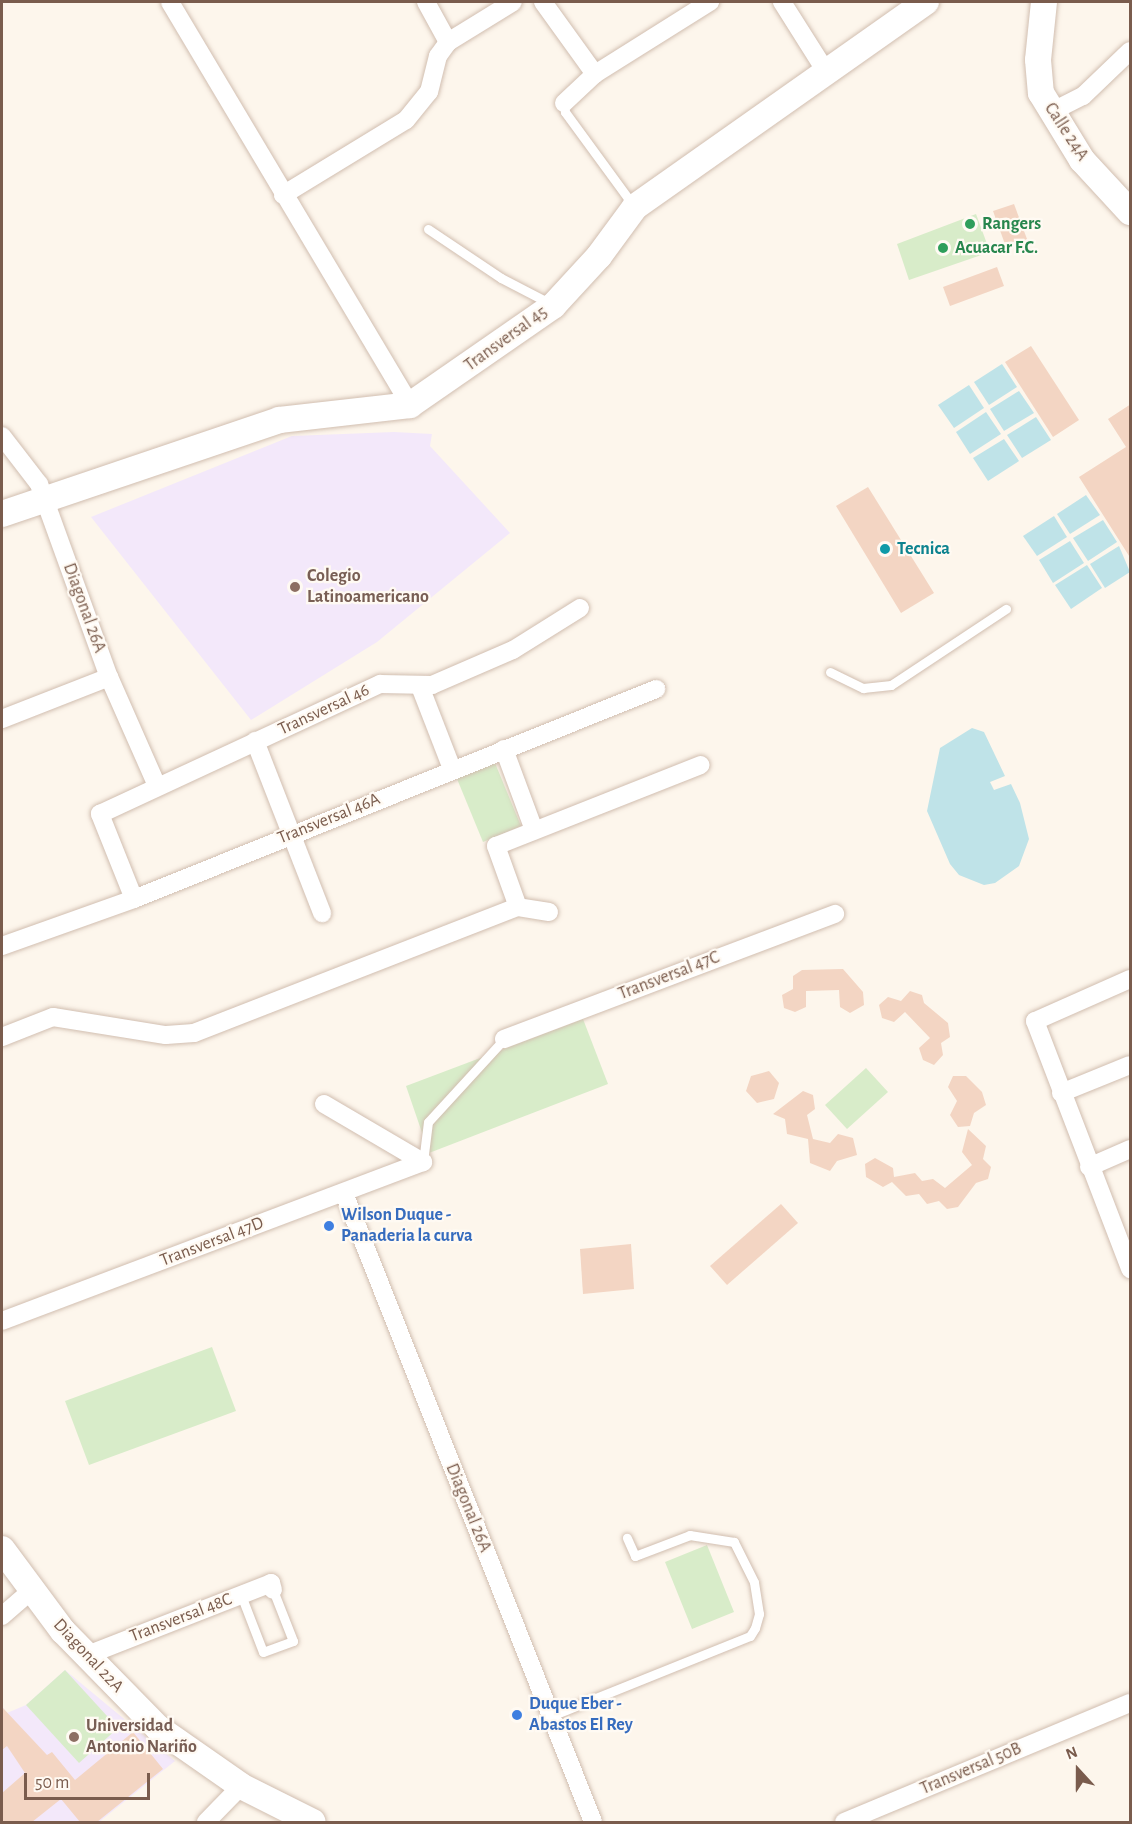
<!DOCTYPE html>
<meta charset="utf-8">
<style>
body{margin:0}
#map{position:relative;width:1132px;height:1824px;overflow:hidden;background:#fdf6ec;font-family:"Alegreya Sans",sans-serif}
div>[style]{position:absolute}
.education>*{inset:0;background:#f3e8fa}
.green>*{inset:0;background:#d8ecc9}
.water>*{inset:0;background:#bfe3e8}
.building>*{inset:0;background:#f3d5c3}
.roads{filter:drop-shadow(0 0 2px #d1beb0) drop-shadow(0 0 2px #d1beb0)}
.lane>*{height:9px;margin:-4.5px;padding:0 4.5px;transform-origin:4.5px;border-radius:4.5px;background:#fff}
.street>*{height:18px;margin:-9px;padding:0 9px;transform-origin:9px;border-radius:9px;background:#fff}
.secondary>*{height:26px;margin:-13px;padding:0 13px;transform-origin:13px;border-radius:13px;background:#fff}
.dots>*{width:16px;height:16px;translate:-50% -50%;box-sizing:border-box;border:3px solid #fffaf3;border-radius:50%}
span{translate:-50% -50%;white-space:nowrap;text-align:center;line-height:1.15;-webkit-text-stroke:4.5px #fffaf3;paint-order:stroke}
.street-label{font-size:18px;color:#7a5c4d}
.leisure-label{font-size:18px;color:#27864d;font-weight:700}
.left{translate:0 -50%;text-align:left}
.culture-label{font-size:18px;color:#0d838f;font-weight:700}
.education-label{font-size:18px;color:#785e54;font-weight:700}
.shop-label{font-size:18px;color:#366cbe;font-weight:700}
.frame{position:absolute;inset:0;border:3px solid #7a5c4d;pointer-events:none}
.north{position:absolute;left:1048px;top:1740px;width:60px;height:60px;-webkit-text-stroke:4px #fffaf3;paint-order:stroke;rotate:339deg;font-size:16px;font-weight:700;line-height:24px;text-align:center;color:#7a5c4d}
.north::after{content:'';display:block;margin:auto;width:21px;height:27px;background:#7a5c4d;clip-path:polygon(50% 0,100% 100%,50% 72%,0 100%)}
.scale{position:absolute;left:24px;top:1773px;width:126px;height:27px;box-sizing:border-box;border:3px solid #7a5c4d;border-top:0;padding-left:8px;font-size:18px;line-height:21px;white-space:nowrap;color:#7a5c4d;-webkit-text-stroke:4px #fffaf3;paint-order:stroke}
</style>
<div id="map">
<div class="education">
<div style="clip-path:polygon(394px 432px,432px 434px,430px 446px,510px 533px,377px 642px,251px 720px,91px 517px,292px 436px)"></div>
<div style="clip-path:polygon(65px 1670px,175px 1761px,99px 1822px,2px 1822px,2px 1706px,7px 1713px,26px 1705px)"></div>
</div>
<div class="green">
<div style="clip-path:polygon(976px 214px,990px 252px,909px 280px,897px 244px)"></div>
<div style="clip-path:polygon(493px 758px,521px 826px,483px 842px,455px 774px)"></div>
<div style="clip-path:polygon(583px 1019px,608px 1084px,429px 1153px,406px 1086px)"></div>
<div style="clip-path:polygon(866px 1068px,888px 1092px,847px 1129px,825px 1105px)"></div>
<div style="clip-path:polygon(212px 1347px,236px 1411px,89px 1465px,65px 1401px)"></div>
<div style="clip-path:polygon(707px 1545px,734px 1612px,692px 1629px,665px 1562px)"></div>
<div style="clip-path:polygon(65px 1670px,118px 1728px,79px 1763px,26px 1705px)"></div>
</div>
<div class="water">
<div style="clip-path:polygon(1002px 364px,1017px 387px,989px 405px,974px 382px)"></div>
<div style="clip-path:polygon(969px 385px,984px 408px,954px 428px,938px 405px)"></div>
<div style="clip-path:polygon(1019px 391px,1034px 413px,1004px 431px,990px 409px)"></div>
<div style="clip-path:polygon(986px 412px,1001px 434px,970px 454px,956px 432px)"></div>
<div style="clip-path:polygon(1036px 417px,1051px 440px,1022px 458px,1007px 435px)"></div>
<div style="clip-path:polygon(1004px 439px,1019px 461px,988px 481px,973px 458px)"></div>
<div style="clip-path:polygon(1086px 495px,1100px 515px,1070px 534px,1057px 514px)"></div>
<div style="clip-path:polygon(1054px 516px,1067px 537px,1037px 556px,1023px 536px)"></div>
<div style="clip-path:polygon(1103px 520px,1117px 542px,1088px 561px,1073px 538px)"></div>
<div style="clip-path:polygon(1070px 541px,1084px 563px,1053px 583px,1039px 560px)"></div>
<div style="clip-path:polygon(1119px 546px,1130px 572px,1105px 588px,1090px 564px)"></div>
<div style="clip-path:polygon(1087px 565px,1102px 588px,1071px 609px,1055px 585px)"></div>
<div style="clip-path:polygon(972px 728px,984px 732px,1005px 776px,990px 782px,994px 790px,1011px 784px,1020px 803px,1029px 839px,1019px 866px,995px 883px,984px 885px,959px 875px,950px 864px,927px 811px,940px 748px)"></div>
</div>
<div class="building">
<div style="clip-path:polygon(1014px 204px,1027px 239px,1006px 247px,993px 211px)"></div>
<div style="clip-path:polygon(997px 267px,1004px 286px,950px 306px,943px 287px)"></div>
<div style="clip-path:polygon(1031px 346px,1079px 420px,1053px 437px,1005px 362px)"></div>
<div style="clip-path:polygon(1131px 404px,1131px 559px,1079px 477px,1126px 447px,1108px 419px)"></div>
<div style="clip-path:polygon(868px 487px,934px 593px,901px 613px,836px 506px)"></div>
<div style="clip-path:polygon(843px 969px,863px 992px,864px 1005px,850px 1013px,840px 1007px,839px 990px,806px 991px,806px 1007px,795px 1012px,784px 1008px,782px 995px,793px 989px,793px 976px,802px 970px)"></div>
<div style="clip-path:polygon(910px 991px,922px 995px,924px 1003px,948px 1023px,950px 1037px,941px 1043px,943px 1055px,934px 1065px,923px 1060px,919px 1048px,930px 1038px,905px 1012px,894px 1022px,882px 1018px,879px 1005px,888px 997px,901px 1001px)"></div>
<div style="clip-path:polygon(769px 1071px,779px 1083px,774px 1099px,757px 1103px,746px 1091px,751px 1076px)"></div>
<div style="clip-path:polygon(953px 1076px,966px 1076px,982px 1092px,986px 1105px,974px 1113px,970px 1126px,958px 1127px,950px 1115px,957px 1101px,948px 1087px)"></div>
<div style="clip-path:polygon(803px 1091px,813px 1095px,815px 1109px,807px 1115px,813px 1139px,830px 1143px,838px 1134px,853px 1138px,857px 1155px,837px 1161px,830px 1171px,810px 1163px,808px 1139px,787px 1134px,785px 1119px,773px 1114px)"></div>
<div style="clip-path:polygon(968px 1129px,986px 1146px,983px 1159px,991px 1167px,988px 1179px,976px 1183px,958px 1207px,947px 1209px,939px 1201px,927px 1204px,919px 1194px,906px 1196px,892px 1182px,883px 1187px,866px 1177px,865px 1164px,875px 1158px,893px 1168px,894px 1177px,915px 1173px,922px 1181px,933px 1179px,945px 1188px,972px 1165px,962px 1152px)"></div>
<div style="clip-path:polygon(781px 1204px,798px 1223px,727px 1285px,710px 1266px)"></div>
<div style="clip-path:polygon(631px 1244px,634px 1289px,583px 1294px,580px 1249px)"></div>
<div style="clip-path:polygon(2px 1707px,47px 1755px,52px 1752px,75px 1780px,133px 1732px,163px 1769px,97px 1822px,80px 1822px,61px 1799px,32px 1822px,2px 1822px,2px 1793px,25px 1773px,7px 1746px,2px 1750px)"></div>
</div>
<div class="roads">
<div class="lane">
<div style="left:564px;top:103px;width:9px;rotate:84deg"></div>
<div style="left:565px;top:112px;width:115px;rotate:53.8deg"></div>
<div style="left:428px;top:229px;width:88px;rotate:33.9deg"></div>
<div style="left:501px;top:278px;width:56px;rotate:27.5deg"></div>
<div style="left:830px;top:672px;width:37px;rotate:26deg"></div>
<div style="left:863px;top:688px;width:28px;rotate:-6deg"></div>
<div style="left:891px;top:685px;width:138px;rotate:-33.5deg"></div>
<div style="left:423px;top:1162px;width:40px;rotate:-82.9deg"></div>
<div style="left:428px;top:1122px;width:113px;rotate:-47.5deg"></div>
<div style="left:241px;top:1595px;width:61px;rotate:68.9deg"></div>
<div style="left:263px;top:1652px;width:32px;rotate:-20deg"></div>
<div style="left:293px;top:1641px;width:55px;rotate:-111.4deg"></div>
<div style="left:551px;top:1716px;width:214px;rotate:-21.9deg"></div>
<div style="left:750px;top:1636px;width:9px;rotate:-58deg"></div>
<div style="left:755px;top:1628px;width:15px;rotate:-74deg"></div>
<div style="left:759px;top:1614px;width:32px;rotate:-99deg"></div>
<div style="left:754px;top:1582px;width:45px;rotate:-116.6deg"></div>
<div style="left:734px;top:1542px;width:45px;rotate:-171deg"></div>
<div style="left:690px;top:1535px;width:59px;rotate:159.1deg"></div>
<div style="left:635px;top:1556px;width:20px;rotate:-114deg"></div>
</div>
<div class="street">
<div style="left:170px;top:2px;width:469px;rotate:59.2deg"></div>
<div style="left:426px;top:2px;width:46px;rotate:61.2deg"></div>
<div style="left:543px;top:2px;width:89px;rotate:54.2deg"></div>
<div style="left:782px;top:2px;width:80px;rotate:57.7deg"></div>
<div style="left:564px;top:103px;width:42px;rotate:-43.1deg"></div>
<div style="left:595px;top:74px;width:136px;rotate:-32.1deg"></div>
<div style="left:1051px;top:112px;width:36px;rotate:-27deg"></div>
<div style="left:1083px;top:96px;width:65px;rotate:-43.8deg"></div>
<div style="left:283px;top:195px;width:144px;rotate:-31.4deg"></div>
<div style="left:406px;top:120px;width:36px;rotate:-51deg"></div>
<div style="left:429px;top:92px;width:37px;rotate:-76deg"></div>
<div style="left:438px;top:56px;width:17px;rotate:-54deg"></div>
<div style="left:448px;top:42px;width:76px;rotate:-31.6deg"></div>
<div style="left:2px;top:436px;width:61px;rotate:52.4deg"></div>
<div style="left:39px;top:484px;width:205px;rotate:70.1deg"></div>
<div style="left:109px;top:677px;width:119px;rotate:66.2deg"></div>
<div style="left:421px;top:689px;width:86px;rotate:68.8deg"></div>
<div style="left:2px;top:719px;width:115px;rotate:-21.4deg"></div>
<div style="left:255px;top:741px;width:185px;rotate:68.7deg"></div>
<div style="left:504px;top:749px;width:86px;rotate:69.7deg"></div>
<div style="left:134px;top:899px;width:92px;rotate:-111.8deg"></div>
<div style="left:100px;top:814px;width:309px;rotate:-24.9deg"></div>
<div style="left:380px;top:684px;width:52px;rotate:1.1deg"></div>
<div style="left:432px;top:685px;width:88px;rotate:-23.4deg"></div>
<div style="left:513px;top:650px;width:79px;rotate:-32.1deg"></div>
<div style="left:549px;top:912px;width:31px;rotate:-171deg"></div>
<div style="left:518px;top:907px;width:65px;rotate:-109.8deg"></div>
<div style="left:496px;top:846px;width:220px;rotate:-21.6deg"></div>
<div style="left:2px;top:946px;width:140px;rotate:-19.6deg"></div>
<div style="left:134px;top:899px;width:563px;rotate:-21.91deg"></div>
<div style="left:1130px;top:979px;width:104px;rotate:156.1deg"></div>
<div style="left:1035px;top:1021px;width:266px;rotate:69deg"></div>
<div style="left:2px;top:1037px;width:55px;rotate:-21.4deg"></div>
<div style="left:53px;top:1017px;width:114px;rotate:9.1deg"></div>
<div style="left:166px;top:1035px;width:28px;rotate:-4deg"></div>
<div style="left:194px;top:1033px;width:348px;rotate:-21.3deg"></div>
<div style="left:504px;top:1039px;width:354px;rotate:-20.7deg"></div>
<div style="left:1061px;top:1093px;width:74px;rotate:-22.1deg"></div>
<div style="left:324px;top:1104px;width:115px;rotate:30.4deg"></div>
<div style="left:1089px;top:1167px;width:45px;rotate:-23.7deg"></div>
<div style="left:344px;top:1193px;width:676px;rotate:68.4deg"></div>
<div style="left:2px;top:1321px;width:450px;rotate:-20.7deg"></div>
<div style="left:2px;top:1616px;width:37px;rotate:-41deg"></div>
<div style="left:85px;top:1656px;width:200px;rotate:-21.4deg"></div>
<div style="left:271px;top:1583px;width:7px;rotate:74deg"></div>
<div style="left:206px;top:1822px;width:50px;rotate:-45.8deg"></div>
<div style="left:844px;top:1822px;width:310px;rotate:-22.6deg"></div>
</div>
<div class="secondary">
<div style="left:1044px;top:2px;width:58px;rotate:95.9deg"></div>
<div style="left:1038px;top:60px;width:33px;rotate:85deg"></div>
<div style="left:1041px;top:93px;width:79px;rotate:58.5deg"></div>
<div style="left:1082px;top:160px;width:71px;rotate:47.3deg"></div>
<div style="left:2px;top:514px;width:293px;rotate:-18.7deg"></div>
<div style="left:279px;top:420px;width:132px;rotate:-6.5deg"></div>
<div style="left:410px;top:405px;width:174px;rotate:-34.7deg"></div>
<div style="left:553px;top:306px;width:68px;rotate:-47.4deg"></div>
<div style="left:599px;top:256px;width:61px;rotate:-53.7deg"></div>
<div style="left:635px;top:207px;width:356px;rotate:-35.2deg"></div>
<div style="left:2px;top:1549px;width:102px;rotate:53.4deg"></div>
<div style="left:63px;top:1631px;width:136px;rotate:45.6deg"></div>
<div style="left:158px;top:1728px;width:101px;rotate:34.9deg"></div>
<div style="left:241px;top:1786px;width:80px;rotate:26.6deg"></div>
</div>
</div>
<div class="dots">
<div style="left:970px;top:224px;background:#2e9e5b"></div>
<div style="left:943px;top:248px;background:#2e9e5b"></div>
<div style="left:885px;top:549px;background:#0f9aa8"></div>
<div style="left:295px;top:587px;background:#8d6e63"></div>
<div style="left:329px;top:1226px;background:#3f7fe0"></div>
<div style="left:517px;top:1715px;background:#3f7fe0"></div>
<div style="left:74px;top:1737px;background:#8d6e63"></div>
</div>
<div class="street-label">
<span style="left:1066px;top:132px;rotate:57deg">Calle 24A</span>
<span style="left:506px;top:339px;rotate:-36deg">Transversal 45</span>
<span style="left:84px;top:608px;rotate:70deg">Diagonal 26A</span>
<span style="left:324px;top:710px;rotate:-25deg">Transversal 46</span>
<span style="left:329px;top:819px;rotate:-22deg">Transversal 46A</span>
<span style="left:669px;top:976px;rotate:-21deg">Transversal 47C</span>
<span style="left:212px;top:1242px;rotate:-21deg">Transversal 47D</span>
<span style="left:468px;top:1508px;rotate:68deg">Diagonal 26A</span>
<span style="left:181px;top:1618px;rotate:-21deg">Transversal 48C</span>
<span style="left:88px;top:1656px;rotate:47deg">Diagonal 22A</span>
<span style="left:971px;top:1769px;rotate:-23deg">Transversal 50B</span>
</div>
<div class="leisure-label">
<span class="left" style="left:982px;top:224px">Rangers</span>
<span class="left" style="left:955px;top:248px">Acuacar F.C.</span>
</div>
<div class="culture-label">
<span class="left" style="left:897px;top:549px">Tecnica</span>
</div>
<div class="education-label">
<span class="left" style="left:307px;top:587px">Colegio<br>Latinoamericano</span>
<span class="left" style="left:86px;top:1737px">Universidad<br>Antonio Nariño</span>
</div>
<div class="shop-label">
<span class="left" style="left:341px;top:1226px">Wilson Duque -<br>Panaderia la curva</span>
<span class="left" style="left:529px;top:1715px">Duque Eber -<br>Abastos El Rey</span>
</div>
<div class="frame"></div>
<div class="north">N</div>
<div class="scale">50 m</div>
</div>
